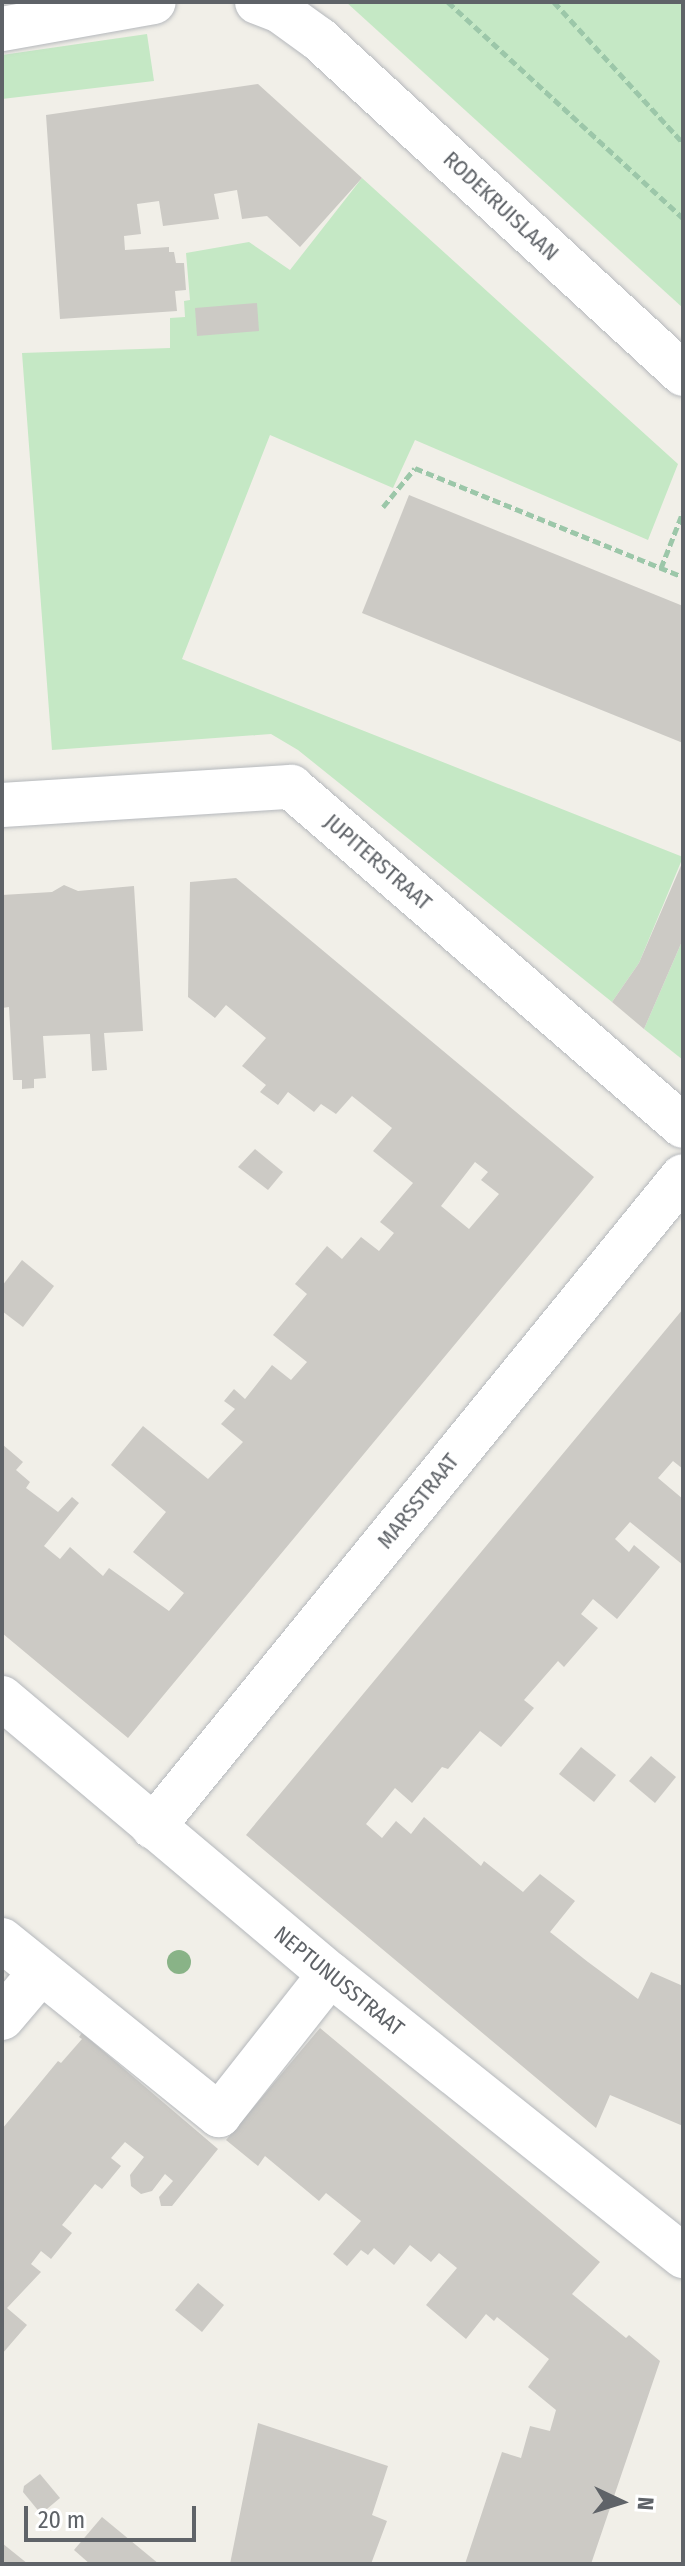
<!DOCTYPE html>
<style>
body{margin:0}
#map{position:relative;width:685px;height:2566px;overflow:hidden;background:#f1efe8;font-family:"Fira Sans Condensed",sans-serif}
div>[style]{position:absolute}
.green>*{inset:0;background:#c5e8c5}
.building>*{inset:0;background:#cccac5}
.path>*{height:5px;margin-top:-2.5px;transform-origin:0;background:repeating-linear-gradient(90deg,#9cc7a9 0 8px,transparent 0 12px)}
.roads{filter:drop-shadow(0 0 2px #b5b8bc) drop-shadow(0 0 2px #b5b8bc)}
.minor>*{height:44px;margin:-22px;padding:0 22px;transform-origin:22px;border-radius:22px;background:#fff}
.trees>*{width:24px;height:24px;margin:-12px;border-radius:50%;background:#89b387}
span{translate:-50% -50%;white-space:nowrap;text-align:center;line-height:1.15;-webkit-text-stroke:8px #fff;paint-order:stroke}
.street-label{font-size:22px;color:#5f6368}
.frame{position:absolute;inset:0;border:4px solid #5f6368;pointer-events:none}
.north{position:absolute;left:581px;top:2462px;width:80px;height:80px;-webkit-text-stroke:6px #fff;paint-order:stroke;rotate:94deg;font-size:22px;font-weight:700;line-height:32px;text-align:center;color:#5f6368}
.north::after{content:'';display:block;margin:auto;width:28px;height:36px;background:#5f6368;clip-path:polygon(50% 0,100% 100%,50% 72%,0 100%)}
.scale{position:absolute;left:24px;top:2506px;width:172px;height:36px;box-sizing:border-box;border:4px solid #5f6368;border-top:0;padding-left:10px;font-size:24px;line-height:28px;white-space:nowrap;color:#5f6368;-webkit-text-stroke:6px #fff;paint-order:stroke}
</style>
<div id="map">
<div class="green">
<div style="clip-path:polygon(346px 2px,683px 2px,683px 308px)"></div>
<div style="clip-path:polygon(147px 34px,154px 81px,2px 99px,2px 55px)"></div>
<div style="clip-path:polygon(362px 178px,678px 464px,648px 540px,415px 440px,393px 488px,270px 435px,182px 659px,683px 857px,639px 963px,612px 1002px,298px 750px,271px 734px,52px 750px,22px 353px,170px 348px,170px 318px,185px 317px,184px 301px,190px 300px,186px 253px,249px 242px,290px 270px)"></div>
<div style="clip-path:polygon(683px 939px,683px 1060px,644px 1029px)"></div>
</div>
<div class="building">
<div style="clip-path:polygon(258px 84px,362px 178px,300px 247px,267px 216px,242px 219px,237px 190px,214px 194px,219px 219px,163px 226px,159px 201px,137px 204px,141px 234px,124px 236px,125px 250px,169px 247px,169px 252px,174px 252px,176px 263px,184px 263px,186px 290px,175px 291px,177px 311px,60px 319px,46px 115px)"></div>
<div style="clip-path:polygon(257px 303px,259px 331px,197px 336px,195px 308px)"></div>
<div style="clip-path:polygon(409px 495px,683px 606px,683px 743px,362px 613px)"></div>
<div style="clip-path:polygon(683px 861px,683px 939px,644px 1029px,612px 1002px,639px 963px)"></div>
<div style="clip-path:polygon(evenodd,236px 878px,594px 1177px,128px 1738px,2px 1633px,2px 1444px,23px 1462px,16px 1470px,30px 1482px,26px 1488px,58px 1512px,72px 1497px,79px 1503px,44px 1546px,60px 1559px,70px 1547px,103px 1576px,109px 1568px,169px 1611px,184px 1593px,133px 1552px,166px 1512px,111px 1465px,143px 1426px,208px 1479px,243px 1442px,221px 1424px,235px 1409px,224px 1401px,234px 1389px,245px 1399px,272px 1365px,291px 1380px,307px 1362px,273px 1335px,307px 1294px,295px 1284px,327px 1246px,342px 1259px,361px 1237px,379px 1251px,394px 1233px,380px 1222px,413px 1183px,373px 1151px,392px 1128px,352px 1096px,336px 1114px,321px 1104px,314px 1112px,288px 1092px,278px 1105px,260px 1092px,266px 1085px,242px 1066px,266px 1038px,226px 1005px,215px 1018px,188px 997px,190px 882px,236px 878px,475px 1162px,488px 1172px,481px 1180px,499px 1194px,469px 1229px,441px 1206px,475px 1162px)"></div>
<div style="clip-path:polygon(64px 885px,78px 891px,134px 886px,143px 1031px,104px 1033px,107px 1070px,92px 1071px,90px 1034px,43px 1036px,46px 1078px,34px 1079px,34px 1088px,22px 1089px,22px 1080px,13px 1080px,9px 1007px,2px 1008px,2px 895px,52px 892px)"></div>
<div style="clip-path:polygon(255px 1149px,283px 1172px,268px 1190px,238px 1167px)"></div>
<div style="clip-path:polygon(22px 1260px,54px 1286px,23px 1327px,2px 1311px,2px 1286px)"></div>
<div style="clip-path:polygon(683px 1309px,683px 1469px,673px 1461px,658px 1478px,683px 1499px,683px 1565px,630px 1522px,615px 1539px,629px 1552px,634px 1545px,660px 1567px,617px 1619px,593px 1599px,581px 1614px,598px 1628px,564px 1667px,558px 1661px,524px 1700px,534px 1708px,501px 1747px,480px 1731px,448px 1769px,442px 1767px,412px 1803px,395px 1788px,366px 1824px,382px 1838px,396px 1821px,411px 1834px,424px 1817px,481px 1866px,484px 1861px,523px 1892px,540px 1874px,575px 1901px,550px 1932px,588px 1962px,638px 1999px,651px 1972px,683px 1986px,683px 2126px,610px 2095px,596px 2128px,246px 1835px)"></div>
<div style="clip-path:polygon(581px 1747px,616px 1775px,594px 1802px,559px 1774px)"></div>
<div style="clip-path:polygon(651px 1756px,676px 1777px,655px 1803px,629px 1781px)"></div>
<div style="clip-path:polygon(320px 2028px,600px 2262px,572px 2294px,626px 2338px,629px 2335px,660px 2361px,591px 2564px,465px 2564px,502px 2452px,521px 2458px,530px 2426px,550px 2431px,556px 2410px,528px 2387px,549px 2359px,497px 2317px,494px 2321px,486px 2314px,466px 2339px,426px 2305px,457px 2268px,439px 2253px,431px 2262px,410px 2245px,394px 2265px,374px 2248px,368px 2255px,361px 2250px,347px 2266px,333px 2254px,361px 2221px,326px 2193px,319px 2201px,265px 2156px,258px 2166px,226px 2140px)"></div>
<div style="clip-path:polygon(82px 2033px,218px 2149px,172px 2206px,161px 2206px,159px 2197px,173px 2181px,165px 2174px,152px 2191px,141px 2194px,131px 2186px,130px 2175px,144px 2157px,125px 2142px,111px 2158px,121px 2166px,102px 2189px,95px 2184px,62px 2225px,72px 2233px,51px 2259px,41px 2251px,31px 2264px,41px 2272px,7px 2308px,27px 2325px,2px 2354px,2px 2129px,58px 2061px,61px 2063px,82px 2039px,79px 2037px)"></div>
<div style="clip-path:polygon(198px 2283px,224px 2305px,202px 2332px,175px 2310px)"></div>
<div style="clip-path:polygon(258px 2423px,388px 2466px,372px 2515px,387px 2521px,371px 2564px,230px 2564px)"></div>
<div style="clip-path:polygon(40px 2474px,60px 2498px,41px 2514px,23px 2492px,24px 2486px)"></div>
<div style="clip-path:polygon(102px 2517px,159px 2564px,90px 2564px,74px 2550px)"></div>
<div style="clip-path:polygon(2px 2543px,28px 2564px,2px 2564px)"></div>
</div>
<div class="path">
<div style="left:448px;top:2px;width:319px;rotate:42.6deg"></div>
<div style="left:554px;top:2px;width:191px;rotate:47.5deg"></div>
<div style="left:383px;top:507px;width:50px;rotate:-50.6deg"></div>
<div style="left:415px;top:468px;width:289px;rotate:22.1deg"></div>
<div style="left:661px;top:568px;width:60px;rotate:-68.6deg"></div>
</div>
<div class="roads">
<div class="minor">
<div style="left:257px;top:2px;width:25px;rotate:21deg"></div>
<div style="left:280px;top:11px;width:48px;rotate:35.7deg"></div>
<div style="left:319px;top:39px;width:495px;rotate:42.6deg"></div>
<div style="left:2px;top:29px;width:154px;rotate:-10.1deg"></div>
<div style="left:2px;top:805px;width:290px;rotate:-3.6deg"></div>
<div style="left:291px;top:787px;width:518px;rotate:40.85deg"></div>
<div style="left:2px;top:1698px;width:429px;rotate:40.1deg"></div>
<div style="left:330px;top:1974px;width:452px;rotate:38.6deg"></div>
<div style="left:153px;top:1827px;width:839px;rotate:-50.85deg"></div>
<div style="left:2px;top:1940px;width:279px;rotate:38.9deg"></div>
<div style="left:219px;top:2115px;width:179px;rotate:-51.8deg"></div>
<div style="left:2px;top:2018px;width:60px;rotate:-49.7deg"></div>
</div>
</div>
<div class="trees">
<div style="left:179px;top:1962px"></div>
</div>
<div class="street-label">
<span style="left:501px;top:206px;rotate:43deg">RODEKRUISLAAN</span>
<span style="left:378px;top:862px;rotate:41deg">JUPITERSTRAAT</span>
<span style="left:418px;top:1501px;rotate:-51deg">MARSSTRAAT</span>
<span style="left:339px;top:1981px;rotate:39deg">NEPTUNUSSTRAAT</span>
</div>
<div class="frame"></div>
<div class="north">N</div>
<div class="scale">20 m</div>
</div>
